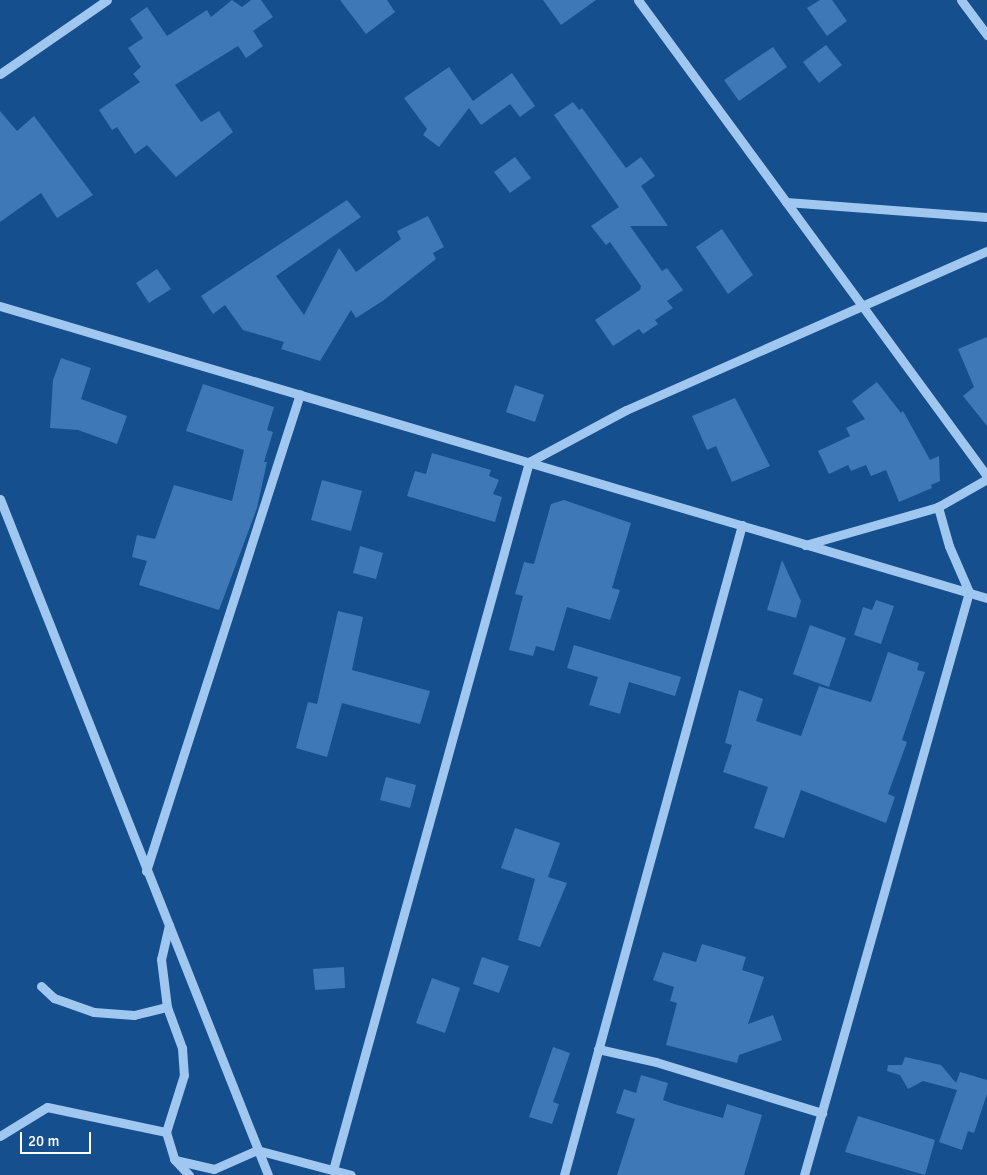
<!DOCTYPE html>
<style>
body{margin:0}
#map{position:relative;width:987px;height:1175px;overflow:hidden;background:#164f8e;font-family:Signika,sans-serif}
div>[style]{position:absolute}
.building>*{inset:0;background:#3e78b6}
.minor>*{height:9px;margin:-4.5px;padding:0 4.5px;transform-origin:4.5px;border-radius:4.5px;background:#a0c7f0}
span{translate:-50% -50%;white-space:nowrap;text-align:center;line-height:1.15;-webkit-text-stroke:4px #164f8e;paint-order:stroke}
.scale{position:absolute;left:20px;top:1132px;width:71px;height:22px;box-sizing:border-box;border:2px solid #fff;border-top:0;padding-left:6px;font-size:15px;line-height:18px;white-space:nowrap;color:#fff;-webkit-text-stroke:4px #164f8e;paint-order:stroke}
</style>
<div id="map">
<div class="building">
<div style="clip-path:polygon(232px 0,242px 7px,251px 0,261px 0,273px 17px,253px 31px,263px 46px,246px 58px,238px 46px,175px 85px,201px 122px,219px 111px,233px 132px,176px 177px,147px 145px,135px 154px,117px 127px,112px 130px,99px 110px,140px 82px,133px 74px,141px 67px,128px 48px,143px 38px,130px 19px,147px 7px,167px 36px,207px 10px,211px 17px)"></div>
<div style="clip-path:polygon(340px 0,387px 0,395px 12px,366px 34px)"></div>
<div style="clip-path:polygon(543px 0,596px 0,561px 25px)"></div>
<div style="clip-path:polygon(820px 0,832px 0,847px 21px,827px 36px,807px 8px)"></div>
<div style="clip-path:polygon(826px 45px,842px 65px,819px 83px,803px 62px)"></div>
<div style="clip-path:polygon(773px 47px,787px 67px,739px 101px,724px 80px)"></div>
<div style="clip-path:polygon(449px 67px,473px 101px,512px 73px,535px 106px,520px 117px,510px 104px,481px 125px,469px 108px,439px 147px,423px 135px,427px 129px,404px 98px)"></div>
<div style="clip-path:polygon(573px 102px,579px 110px,582px 108px,626px 168px,641px 157px,655px 176px,641px 186px,668px 226px,630px 226px,662px 271px,667px 268px,683px 290px,667px 301px,673px 308px,655px 320px,658px 324px,643px 334px,639px 329px,613px 346px,595px 320px,640px 290px,641px 286px,610px 242px,606px 245px,591px 226px,619px 207px,554px 115px)"></div>
<div style="clip-path:polygon(0 111px,17px 131px,34px 116px,93px 195px,57px 218px,41px 193px,0 222px)"></div>
<div style="clip-path:polygon(515px 157px,531px 178px,510px 193px,494px 172px)"></div>
<div style="clip-path:polygon(347px 200px,361px 217px,276px 276px,304px 315px,339px 248px,356px 272px,401px 239px,397px 231px,428px 216px,444px 247px,433px 253px,436px 259px,384px 300px,356px 318px,351px 310px,320px 361px,281px 349px,284px 342px,243px 330px,225px 305px,213px 314px,201px 296px)"></div>
<div style="clip-path:polygon(722px 229px,753px 275px,728px 294px,696px 247px)"></div>
<div style="clip-path:polygon(157px 269px,171px 289px,149px 303px,136px 283px)"></div>
<div style="clip-path:polygon(987px 337px,987px 426px,963px 396px,974px 387px,958px 349px)"></div>
<div style="clip-path:polygon(61px 358px,91px 368px,81px 399px,127px 416px,117px 444px,78px 430px,50px 428px,53px 380px)"></div>
<div style="clip-path:polygon(877px 382px,901px 413px,903px 411px,930px 460px,939px 456px,940px 481px,931px 485px,932px 488px,899px 502px,886px 470px,871px 476px,866px 465px,851px 471px,848px 465px,829px 474px,818px 451px,850px 436px,846px 428px,865px 419px,852px 401px)"></div>
<div style="clip-path:polygon(203px 384px,274px 407px,267px 430px,273px 432px,264px 462px,267px 462px,257px 508px,219px 610px,139px 585px,147px 561px,132px 557px,137px 535px,155px 539px,174px 485px,232px 501px,244px 450px,186px 431px)"></div>
<div style="clip-path:polygon(515px 385px,544px 395px,535px 422px,506px 412px)"></div>
<div style="clip-path:polygon(735px 398px,770px 466px,732px 482px,716px 446px,707px 450px,692px 416px)"></div>
<div style="clip-path:polygon(432px 453px,491px 470px,489px 476px,499px 480px,493px 494px,502px 497px,495px 522px,407px 496px,415px 471px,426px 474px)"></div>
<div style="clip-path:polygon(322px 480px,362px 491px,351px 531px,311px 520px)"></div>
<div style="clip-path:polygon(564px 500px,631px 523px,612px 588px,620px 590px,610px 620px,567px 607px,554px 651px,536px 646px,533px 656px,509px 650px,523px 596px,515px 594px,524px 562px,534px 564px,551px 504px)"></div>
<div style="clip-path:polygon(360px 546px,383px 553px,376px 579px,353px 573px)"></div>
<div style="clip-path:polygon(782px 560px,801px 601px,796px 618px,767px 610px)"></div>
<div style="clip-path:polygon(876px 600px,894px 606px,881px 644px,854px 635px,863px 607px,872px 610px)"></div>
<div style="clip-path:polygon(338px 611px,363px 617px,352px 670px,430px 691px,420px 724px,342px 703px,327px 757px,296px 748px,308px 702px,317px 704px)"></div>
<div style="clip-path:polygon(810px 625px,846px 638px,829px 687px,793px 674px)"></div>
<div style="clip-path:polygon(574px 645px,681px 677px,675px 696px,629px 682px,620px 714px,589px 705px,598px 677px,567px 668px)"></div>
<div style="clip-path:polygon(888px 652px,919px 663px,917px 670px,925px 672px,902px 740px,907px 742px,888px 794px,895px 797px,886px 823px,801px 790px,784px 838px,754px 828px,768px 787px,723px 772px,732px 745px,725px 743px,739px 690px,763px 699px,756px 721px,801px 736px,819px 686px,871px 702px)"></div>
<div style="clip-path:polygon(386px 777px,416px 785px,410px 808px,380px 800px)"></div>
<div style="clip-path:polygon(515px 828px,560px 843px,548px 877px,567px 883px,540px 947px,518px 940px,535px 879px,501px 868px)"></div>
<div style="clip-path:polygon(702px 944px,746px 957px,742px 970px,764px 977px,748px 1024px,773px 1015px,782px 1040px,739px 1055px,737px 1063px,666px 1045px,677px 1003px,670px 1001px,674px 987px,653px 980px,663px 952px,696px 962px)"></div>
<div style="clip-path:polygon(482px 957px,509px 966px,499px 993px,473px 984px)"></div>
<div style="clip-path:polygon(344px 967px,345px 988px,315px 990px,313px 969px)"></div>
<div style="clip-path:polygon(432px 978px,460px 988px,445px 1033px,416px 1023px)"></div>
<div style="clip-path:polygon(553px 1047px,570px 1053px,553px 1102px,559px 1104px,552px 1124px,529px 1117px)"></div>
<div style="clip-path:polygon(905px 1057px,941px 1065px,956px 1083px,960px 1072px,987px 1080px,987px 1094px,974px 1133px,968px 1131px,962px 1150px,939px 1142px,957px 1090px,923px 1081px,908px 1089px,900px 1075px,887px 1071px,888px 1065px,902px 1065px)"></div>
<div style="clip-path:polygon(641px 1075px,668px 1083px,663px 1100px,674px 1104px,723px 1118px,727px 1104px,762px 1115px,744px 1175px,617px 1175px,635px 1119px,616px 1113px,624px 1089px,636px 1093px)"></div>
<div style="clip-path:polygon(858px 1116px,935px 1140px,925px 1175px,845px 1152px)"></div>
</div>
<div class="minor">
<div style="left:638px;top:0;width:590px;rotate:53.75deg"></div>
<div style="left:961px;top:0;width:44px;rotate:53.4deg"></div>
<div style="left:0;top:74px;width:130px;rotate:-34.7deg"></div>
<div style="left:786px;top:202px;width:202px;rotate:4.3deg"></div>
<div style="left:0;top:306px;width:1029px;rotate:16.48deg"></div>
<div style="left:0;top:499px;width:727px;rotate:68.37deg"></div>
<div style="left:805px;top:545px;width:138px;rotate:-15.9deg"></div>
<div style="left:938px;top:507px;width:56px;rotate:-29.7deg"></div>
<div style="left:146px;top:871px;width:501px;rotate:-72.11deg"></div>
<div style="left:169px;top:925px;width:35px;rotate:103deg"></div>
<div style="left:161px;top:959px;width:48px;rotate:82.9deg"></div>
<div style="left:167px;top:1007px;width:44px;rotate:69.9deg"></div>
<div style="left:182px;top:1048px;width:27px;rotate:86deg"></div>
<div style="left:184px;top:1075px;width:60px;rotate:107.5deg"></div>
<div style="left:166px;top:1132px;width:28px;rotate:73deg"></div>
<div style="left:174px;top:1159px;width:22px;rotate:47deg"></div>
<div style="left:41px;top:986px;width:18px;rotate:43deg"></div>
<div style="left:54px;top:998px;width:42px;rotate:19.3deg"></div>
<div style="left:94px;top:1012px;width:40px;rotate:4.3deg"></div>
<div style="left:134px;top:1015px;width:34px;rotate:-14deg"></div>
<div style="left:598px;top:1049px;width:59px;rotate:12.6deg"></div>
<div style="left:656px;top:1062px;width:174px;rotate:17.1deg"></div>
<div style="left:0;top:1136px;width:55px;rotate:-31.7deg"></div>
<div style="left:47px;top:1107px;width:122px;rotate:11.9deg"></div>
<div style="left:175px;top:1160px;width:40px;rotate:13deg"></div>
<div style="left:214px;top:1169px;width:47px;rotate:-23.8deg"></div>
<div style="left:257px;top:1150px;width:97px;rotate:14.9deg"></div>
<div style="left:333px;top:1170px;width:735px;rotate:-74.53deg"></div>
<div style="left:529px;top:462px;width:110px;rotate:-28.2deg"></div>
<div style="left:626px;top:410px;width:394px;rotate:-23.8deg"></div>
<div style="left:564px;top:1175px;width:674px;rotate:-74.69deg"></div>
<div style="left:804px;top:1175px;width:606px;rotate:-74.2deg"></div>
<div style="left:969px;top:592px;width:50px;rotate:-113.5deg"></div>
<div style="left:949px;top:546px;width:41px;rotate:-105.8deg"></div>
</div>
<div class="scale">20 m</div>
</div>
